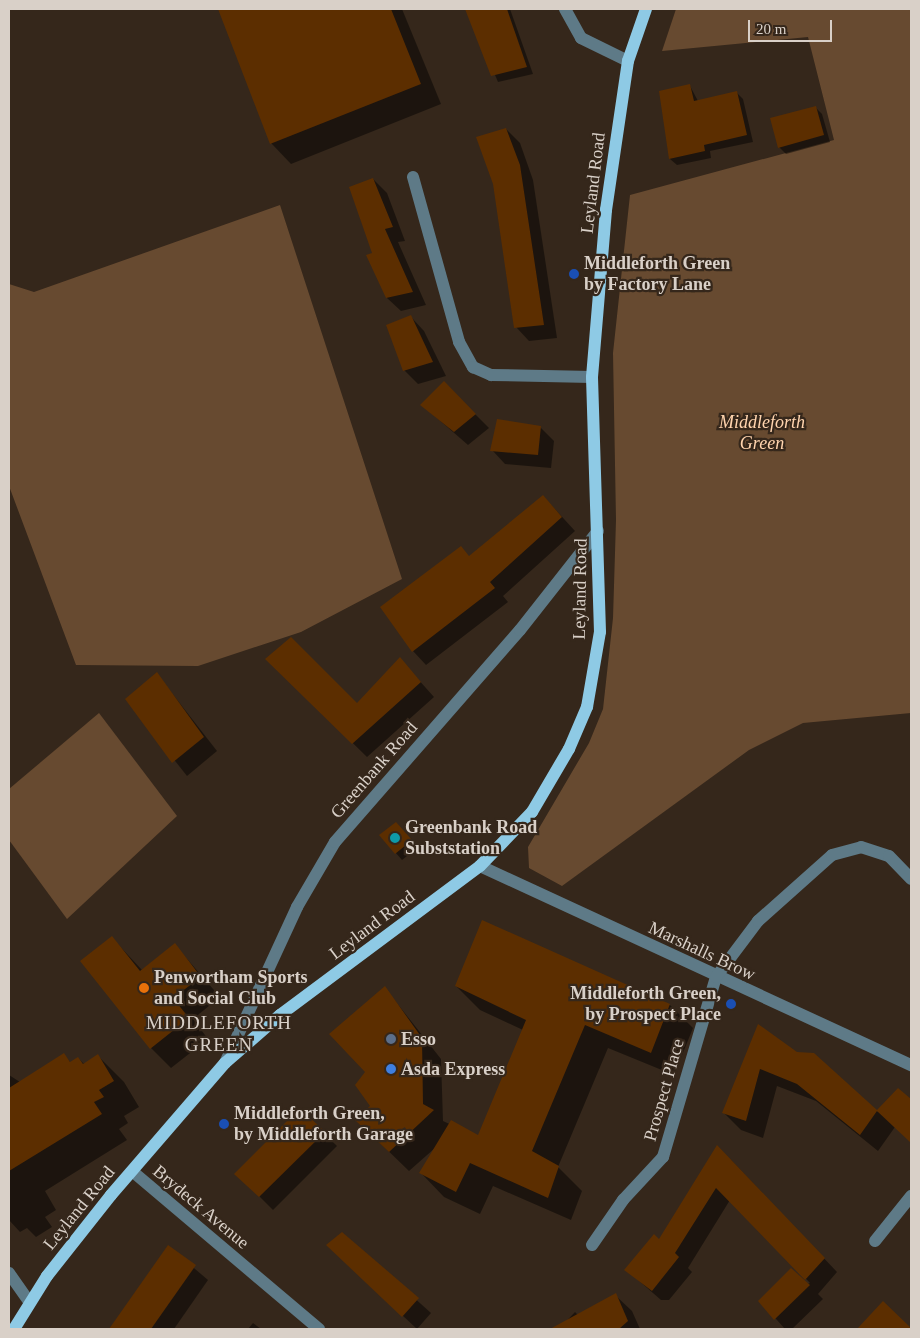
<!DOCTYPE html>
<style>
body{margin:0}
#map{position:relative;width:920px;height:1338px;overflow:hidden;background:#35271b;font-family:"Times New Roman",serif}
div>[style]{position:absolute}
.green>*{inset:0;background:#674a30}
.shadow>*{inset:0;background:#0007}
.building>*{inset:0;background:#5c2e00}
.minor>*{height:12px;margin:-6px;padding:0 6px;transform-origin:6px;border-radius:6px;background:#5e7a87}
.major>*{height:12px;margin:-6px;padding:0 6px;transform-origin:6px;border-radius:6px;background:#8ecae5}
.dots>*{width:14px;height:14px;translate:-50% -50%;box-sizing:border-box;border:2px solid #35271b;border-radius:50%}
span{translate:-50% -50%;white-space:nowrap;text-align:center;line-height:1.15;-webkit-text-stroke:4.5px #35271b;paint-order:stroke}
.street-label{font-size:18px;color:#d9d0c8}
.poi-label{font-size:18px;color:#d9d0c8;font-weight:700}
.left{translate:0 -50%;text-align:left}
.right{translate:-100% -50%;text-align:right}
.park-label{font-size:18px;color:#ffd4ae;font-style:italic}
.neighbourhood-label{font-size:19px;color:#d9d0c8;letter-spacing:1px}
.frame{position:absolute;inset:0;border:10px solid #d9d0c8;pointer-events:none}
.scale{position:absolute;left:748px;top:20px;width:84px;height:22px;box-sizing:border-box;border:2px solid #d9d0c8;border-top:0;padding-left:6px;font-size:15px;line-height:18px;white-space:nowrap;color:#d9d0c8;-webkit-text-stroke:4px #35271b;paint-order:stroke}
</style>
<div id="map">
<div class="green">
<div style="clip-path:polygon(676px 9px,911px 9px,911px 713px,803px 723px,749px 750px,562px 886px,529px 868px,528px 847px,589px 743px,603px 709px,613px 618px,616px 520px,613px 353px,630px 195px,834px 140px,808px 37px,662px 51px)"></div>
<div style="clip-path:polygon(280px 205px,402px 579px,301px 632px,198px 666px,76px 665px,9px 486px,9px 284px,34px 292px)"></div>
<div style="clip-path:polygon(99px 713px,177px 816px,67px 919px,9px 840px,9px 789px)"></div>
</div>
<div class="shadow">
<div style="clip-path:polygon(220px 9px,402px 9px,441px 104px,291px 164px,271px 143px)"></div>
<div style="clip-path:polygon(467px 9px,510px 9px,533px 74px,498px 82px)"></div>
<div style="clip-path:polygon(690px 86px,698px 101px,737px 93px,743px 99px,753px 142px,710px 151px,711px 158px,677px 165px,670px 159px,661px 92px)"></div>
<div style="clip-path:polygon(815px 107px,822px 114px,830px 142px,786px 154px,779px 147px)"></div>
<div style="clip-path:polygon(506px 129px,520px 143px,533px 180px,557px 338px,529px 341px,516px 327px)"></div>
<div style="clip-path:polygon(373px 179px,387px 193px,405px 241px,398px 242px,426px 305px,401px 311px,387px 298px,374px 254px)"></div>
<div style="clip-path:polygon(411px 317px,424px 331px,446px 376px,418px 384px,404px 370px)"></div>
<div style="clip-path:polygon(444px 383px,489px 428px,468px 445px,422px 405px)"></div>
<div style="clip-path:polygon(540px 427px,554px 441px,551px 468px,505px 464px,492px 450px)"></div>
<div style="clip-path:polygon(543px 496px,575px 531px,503px 596px,508px 602px,426px 665px,413px 651px,470px 557px)"></div>
<div style="clip-path:polygon(267px 659px,357px 705px,400px 659px,434px 697px,367px 757px)"></div>
<div style="clip-path:polygon(157px 674px,217px 751px,187px 776px,126px 699px)"></div>
<div style="clip-path:polygon(402px 830px,417px 848px,402px 860px,381px 836px)"></div>
<div style="clip-path:polygon(112px 938px,142px 970px,175px 945px,220px 997px,193px 1019px,208px 1039px,171px 1068px,151px 1048px)"></div>
<div style="clip-path:polygon(456px 986px,670px 1005px,693px 1028px,674px 1075px,608px 1048px,558px 1167px,582px 1191px,571px 1220px,493px 1186px,480px 1214px,444px 1197px,421px 1173px,435px 1148px,409px 1171px,377px 1140px,367px 1072px,385px 988px,441px 1059px,443px 1121px,478px 1137px,523px 1030px,480px 1010px)"></div>
<div style="clip-path:polygon(759px 1026px,796px 1053px,814px 1054px,878px 1112px,898px 1090px,911px 1101px,911px 1142px,895px 1127px,878px 1151px,816px 1101px,777px 1086px,763px 1138px,741px 1130px,724px 1113px)"></div>
<div style="clip-path:polygon(64px 1055px,71px 1063px,78px 1058px,84px 1064px,98px 1056px,124px 1082px,139px 1107px,124px 1116px,128px 1123px,119px 1129px,127px 1140px,45px 1191px,56px 1210px,45px 1217px,52px 1227px,36px 1237px,27px 1228px,20px 1232px,9px 1220px,9px 1075px,20px 1082px)"></div>
<div style="clip-path:polygon(300px 1110px,337px 1146px,273px 1210px,250px 1187px)"></div>
<div style="clip-path:polygon(731px 1160px,837px 1272px,818px 1294px,823px 1299px,792px 1329px,785px 1329px,760px 1301px,810px 1283px,730px 1200px,688px 1268px,692px 1272px,669px 1300px,661px 1300px,630px 1273px)"></div>
<div style="clip-path:polygon(342px 1233px,431px 1313px,417px 1329px,341px 1258px)"></div>
<div style="clip-path:polygon(168px 1246px,208px 1280px,174px 1329px,111px 1329px)"></div>
<div style="clip-path:polygon(615px 1295px,632px 1311px,640px 1329px,559px 1329px,575px 1312px,578px 1315px)"></div>
<div style="clip-path:polygon(253px 1323px,261px 1329px,248px 1329px)"></div>
</div>
<div class="building">
<div style="clip-path:polygon(218px 9px,391px 9px,421px 84px,270px 144px)"></div>
<div style="clip-path:polygon(465px 9px,507px 9px,527px 67px,491px 76px)"></div>
<div style="clip-path:polygon(690px 84px,694px 101px,737px 91px,747px 135px,704px 145px,705px 151px,669px 159px,659px 91px)"></div>
<div style="clip-path:polygon(816px 106px,824px 135px,778px 148px,770px 118px)"></div>
<div style="clip-path:polygon(506px 128px,520px 165px,544px 325px,514px 328px,493px 184px,476px 137px)"></div>
<div style="clip-path:polygon(373px 178px,393px 227px,385px 229px,413px 292px,386px 298px,366px 255px,372px 253px,349px 187px)"></div>
<div style="clip-path:polygon(411px 315px,433px 362px,403px 371px,386px 325px)"></div>
<div style="clip-path:polygon(444px 381px,476px 414px,454px 432px,420px 405px)"></div>
<div style="clip-path:polygon(497px 419px,541px 426px,538px 455px,490px 451px)"></div>
<div style="clip-path:polygon(543px 495px,562px 517px,490px 582px,495px 588px,412px 652px,380px 607px,461px 546px,469px 556px)"></div>
<div style="clip-path:polygon(291px 637px,357px 703px,400px 657px,421px 682px,352px 744px,265px 659px)"></div>
<div style="clip-path:polygon(157px 672px,204px 737px,172px 763px,125px 699px)"></div>
<div style="clip-path:polygon(396px 822px,412px 840px,395px 854px,379px 835px)"></div>
<div style="clip-path:polygon(482px 920px,670px 1004px,651px 1053px,585px 1025px,532px 1151px,559px 1166px,548px 1198px,470px 1163px,456px 1192px,419px 1173px,451px 1120px,478px 1135px,526px 1020px,455px 986px)"></div>
<div style="clip-path:polygon(112px 936px,140px 971px,175px 943px,201px 977px,173px 998px,189px 1018px,150px 1049px,80px 961px)"></div>
<div style="clip-path:polygon(385px 986px,422px 1038px,423px 1104px,434px 1110px,389px 1152px,355px 1120px,370px 1106px,355px 1085px,365px 1072px,329px 1034px)"></div>
<div style="clip-path:polygon(758px 1024px,797px 1052px,814px 1053px,877px 1110px,898px 1088px,911px 1099px,911px 1143px,877px 1111px,860px 1135px,797px 1084px,760px 1069px,746px 1121px,722px 1113px)"></div>
<div style="clip-path:polygon(64px 1053px,70px 1062px,78px 1057px,83px 1064px,98px 1054px,114px 1081px,99px 1090px,104px 1097px,94px 1102px,102px 1114px,9px 1171px,9px 1088px)"></div>
<div style="clip-path:polygon(300px 1108px,325px 1132px,259px 1197px,234px 1174px)"></div>
<div style="clip-path:polygon(717px 1145px,825px 1258px,805px 1280px,716px 1188px,675px 1253px,679px 1257px,652px 1291px,624px 1270px,654px 1234px,659px 1239px)"></div>
<div style="clip-path:polygon(342px 1232px,419px 1298px,402px 1317px,326px 1245px)"></div>
<div style="clip-path:polygon(168px 1245px,196px 1265px,151px 1329px,109px 1329px)"></div>
<div style="clip-path:polygon(791px 1268px,810px 1285px,774px 1320px,758px 1301px)"></div>
<div style="clip-path:polygon(616px 1293px,628px 1321px,619px 1329px,550px 1329px)"></div>
<div style="clip-path:polygon(883px 1301px,911px 1328px,911px 1329px,857px 1329px)"></div>
</div>
<div class="minor">
<div style="left:565px;top:9px;width:33px;rotate:61deg"></div>
<div style="left:581px;top:38px;width:52px;rotate:26.1deg"></div>
<div style="left:413px;top:177px;width:171px;rotate:74.4deg"></div>
<div style="left:459px;top:342px;width:29px;rotate:61deg"></div>
<div style="left:473px;top:367px;width:20px;rotate:24deg"></div>
<div style="left:491px;top:375px;width:101px;rotate:1.1deg"></div>
<div style="left:480px;top:866px;width:475px;rotate:24.8deg"></div>
<div style="left:225px;top:1063px;width:172px;rotate:-65.2deg"></div>
<div style="left:297px;top:907px;width:75px;rotate:-59.7deg"></div>
<div style="left:335px;top:842px;width:281px;rotate:-48.9deg"></div>
<div style="left:520px;top:630px;width:126px;rotate:-51.8deg"></div>
<div style="left:132px;top:1171px;width:245px;rotate:40.2deg"></div>
<div style="left:875px;top:1241px;width:58px;rotate:-51.3deg"></div>
<div style="left:592px;top:1245px;width:55px;rotate:-55.4deg"></div>
<div style="left:623px;top:1200px;width:59px;rotate:-47.1deg"></div>
<div style="left:663px;top:1157px;width:188px;rotate:-73.6deg"></div>
<div style="left:716px;top:977px;width:70px;rotate:-53.1deg"></div>
<div style="left:758px;top:921px;width:99px;rotate:-41.7deg"></div>
<div style="left:832px;top:855px;width:30px;rotate:-15deg"></div>
<div style="left:861px;top:847px;width:29px;rotate:18deg"></div>
<div style="left:889px;top:856px;width:32px;rotate:46deg"></div>
<div style="left:9px;top:1273px;width:35px;rotate:55deg"></div>
</div>
<div class="major">
<div style="left:14px;top:1329px;width:62px;rotate:-58.1deg"></div>
<div style="left:47px;top:1276px;width:103px;rotate:-51.7deg"></div>
<div style="left:111px;top:1195px;width:174px;rotate:-49.2deg"></div>
<div style="left:225px;top:1063px;width:73px;rotate:-41.1deg"></div>
<div style="left:280px;top:1015px;width:249px;rotate:-36.7deg"></div>
<div style="left:480px;top:866px;width:75px;rotate:-46.1deg"></div>
<div style="left:532px;top:812px;width:73px;rotate:-59.6deg"></div>
<div style="left:569px;top:749px;width:46px;rotate:-66.8deg"></div>
<div style="left:587px;top:707px;width:76px;rotate:-80.2deg"></div>
<div style="left:600px;top:632px;width:255px;rotate:-91.8deg"></div>
<div style="left:592px;top:377px;width:168px;rotate:-85.2deg"></div>
<div style="left:606px;top:210px;width:151px;rotate:-81.6deg"></div>
<div style="left:628px;top:61px;width:55px;rotate:-70.9deg"></div>
</div>
<div class="dots">
<div style="left:574px;top:274px;background:#1a4fb4"></div>
<div style="left:395px;top:838px;background:#0f9aa8"></div>
<div style="left:144px;top:988px;background:#e8710a"></div>
<div style="left:731px;top:1004px;background:#1a4fb4"></div>
<div style="left:391px;top:1039px;background:#5c6f8a"></div>
<div style="left:391px;top:1069px;background:#3f7fe0"></div>
<div style="left:224px;top:1124px;background:#1a4fb4"></div>
</div>
<div class="street-label">
<span style="left:593px;top:183px;rotate:-83deg">Leyland Road</span>
<span style="left:580px;top:589px;rotate:-89deg">Leyland Road</span>
<span style="left:374px;top:770px;rotate:-49deg">Greenbank Road</span>
<span style="left:372px;top:925px;rotate:-37deg">Leyland Road</span>
<span style="left:702px;top:951px;rotate:25deg">Marshalls Brow</span>
<span style="left:664px;top:1090px;rotate:-74deg">Prospect Place</span>
<span style="left:201px;top:1207px;rotate:40deg">Brydeck Avenue</span>
<span style="left:79px;top:1208px;rotate:-51deg">Leyland Road</span>
</div>
<div class="poi-label">
<span class="left" style="left:584px;top:274px">Middleforth Green<br>by Factory Lane</span>
<span class="left" style="left:405px;top:838px">Greenbank Road<br>Subststation</span>
<span class="left" style="left:154px;top:988px">Penwortham Sports<br>and Social Club</span>
<span class="right" style="left:721px;top:1004px">Middleforth Green,<br>by Prospect Place</span>
<span class="left" style="left:401px;top:1039px">Esso</span>
<span class="left" style="left:401px;top:1069px">Asda Express</span>
<span class="left" style="left:234px;top:1124px">Middleforth Green,<br>by Middleforth Garage</span>
</div>
<div class="park-label">
<span style="left:762px;top:433px">Middleforth<br>Green</span>
</div>
<div class="neighbourhood-label">
<span style="left:219px;top:1034px">MIDDLEFORTH<br>GREEN</span>
</div>
<div class="frame"></div>
<div class="scale">20 m</div>
</div>
